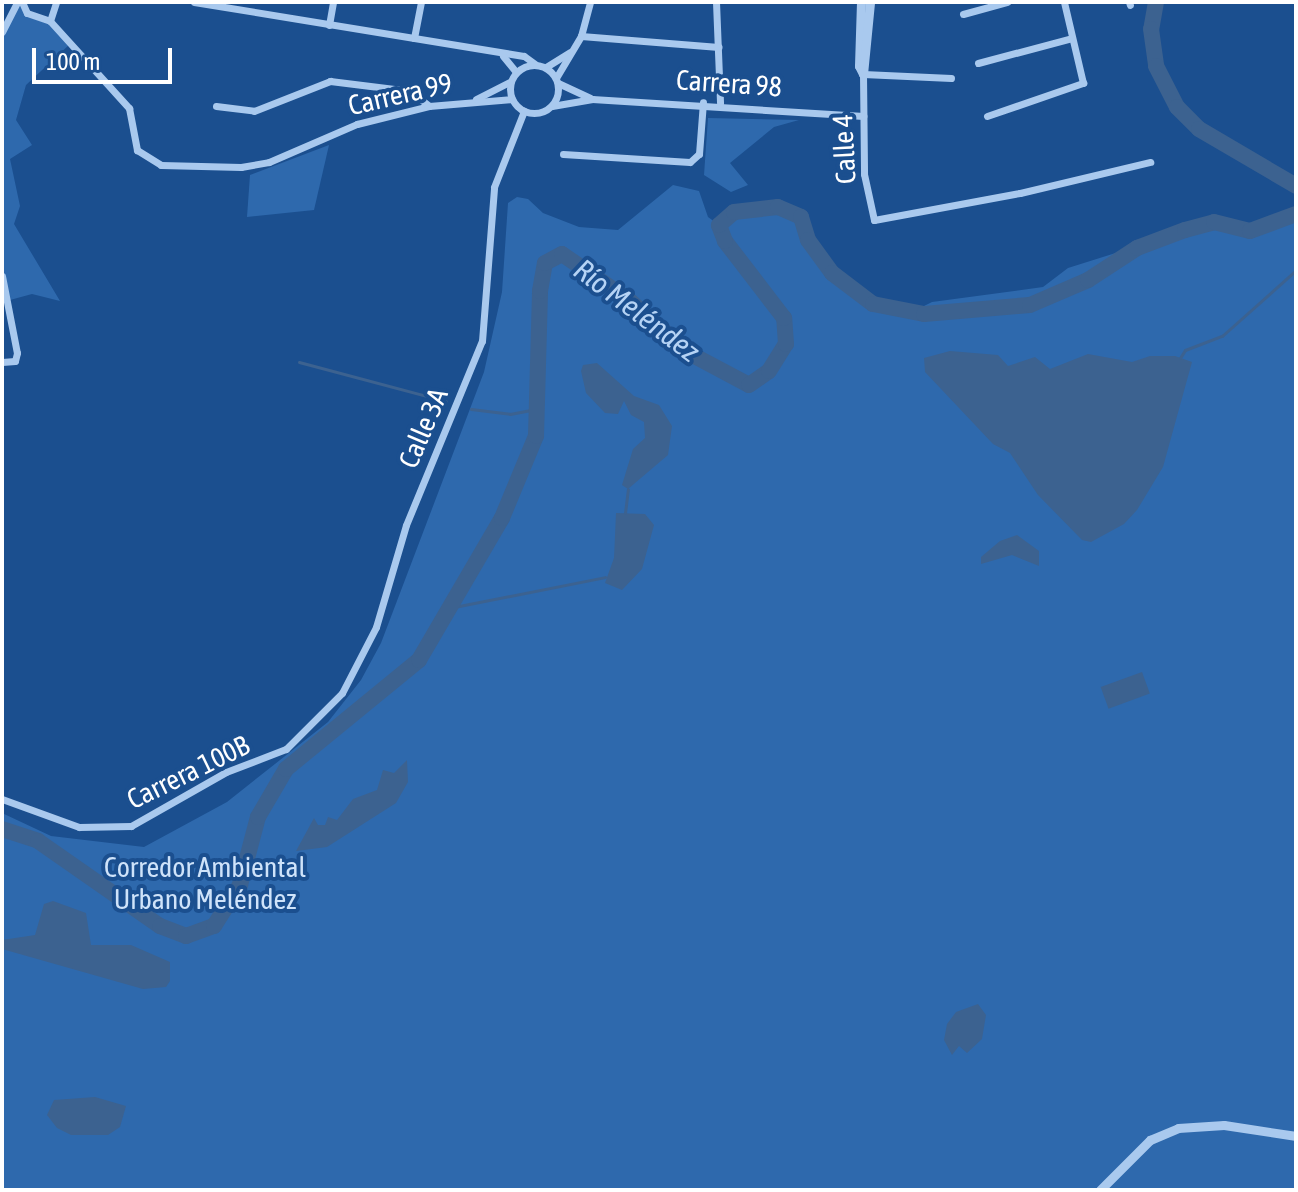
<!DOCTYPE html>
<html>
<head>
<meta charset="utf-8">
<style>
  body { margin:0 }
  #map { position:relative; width:1298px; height:1192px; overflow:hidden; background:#1b4f8f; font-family:"Asap Condensed",sans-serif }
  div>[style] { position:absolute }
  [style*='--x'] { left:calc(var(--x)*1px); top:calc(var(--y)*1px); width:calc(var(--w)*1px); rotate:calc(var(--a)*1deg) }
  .green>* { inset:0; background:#2e69ad }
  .water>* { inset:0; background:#3c6290; transform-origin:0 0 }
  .stream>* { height:3px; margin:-1.5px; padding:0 1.5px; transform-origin:1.5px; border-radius:1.5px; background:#3c6290 }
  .river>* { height:16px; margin:-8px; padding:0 8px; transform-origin:8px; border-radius:8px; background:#3c6290 }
  .minor>* { height:7px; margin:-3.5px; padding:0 3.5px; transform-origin:3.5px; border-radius:3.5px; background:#a9c9ee }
  .minor>.ring { margin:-3.5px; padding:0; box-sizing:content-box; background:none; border:7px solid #a9c9ee; border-radius:50% }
  .tertiary>* { height:9px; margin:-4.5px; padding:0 4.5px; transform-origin:4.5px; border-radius:4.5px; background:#a9c9ee }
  span { translate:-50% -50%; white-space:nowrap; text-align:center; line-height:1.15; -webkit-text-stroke:8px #1b4f8f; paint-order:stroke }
  .street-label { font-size:28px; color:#fff }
  .park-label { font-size:28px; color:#cfe3fa }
  .water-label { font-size:30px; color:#b5d3f5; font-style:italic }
  .frame { position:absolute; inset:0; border:4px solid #fff; pointer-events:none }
  .scale { position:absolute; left:32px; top:48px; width:140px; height:36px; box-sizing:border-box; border:4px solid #fff; border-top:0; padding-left:10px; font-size:24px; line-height:28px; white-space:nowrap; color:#fff; -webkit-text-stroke:6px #1b4f8f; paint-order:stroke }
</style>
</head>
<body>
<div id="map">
  <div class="green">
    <i style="clip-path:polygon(18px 2px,26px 13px,50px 21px,70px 44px,26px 85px,16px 120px,32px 145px,10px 159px,20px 206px,14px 224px,60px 301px,32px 294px,10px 300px,2px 265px,2px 35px)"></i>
    <i style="clip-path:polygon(708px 118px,799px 120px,774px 127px,730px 163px,748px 185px,731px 192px,704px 175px)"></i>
    <i style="clip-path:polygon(329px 145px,314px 210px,247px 217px,250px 175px)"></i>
    <i style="clip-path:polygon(673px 185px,699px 191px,708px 217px,719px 225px,734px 212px,778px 207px,801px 217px,808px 240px,832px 273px,873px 304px,912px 312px,932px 302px,1043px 287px,1068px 268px,1214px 222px,1250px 231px,1296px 214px,1296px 1190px,2px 1190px,2px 813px,51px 836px,144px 847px,227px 802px,328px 722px,361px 680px,381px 643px,484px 372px,502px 292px,508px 203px,517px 197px,528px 199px,543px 213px,579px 227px,618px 230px)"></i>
  </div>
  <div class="water">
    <i style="clip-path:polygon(950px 351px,998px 355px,1008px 366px,1035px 357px,1050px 369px,1088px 354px,1132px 362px,1150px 356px,1175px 356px,1192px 362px,1163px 467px,1137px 510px,1124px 524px,1091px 542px,1082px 540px,1038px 495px,1010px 453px,993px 444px,925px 372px,924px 358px)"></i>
    <i style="clip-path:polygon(597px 363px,634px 396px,659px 405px,672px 426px,668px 455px,628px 489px,622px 485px,633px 449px,645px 438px,644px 422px,631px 415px,624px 401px,618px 414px,605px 413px,586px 393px,581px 371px,583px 365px)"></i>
    <i style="clip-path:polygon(616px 513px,645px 514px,654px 525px,642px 569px,622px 590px,605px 583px,614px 558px)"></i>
    <i style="clip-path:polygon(1017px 535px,1039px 551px,1039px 566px,1012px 555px,981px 564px,981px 557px,1000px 541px)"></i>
    <i style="left:1142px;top:672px;width:23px;height:44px;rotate:70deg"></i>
    <i style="clip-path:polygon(407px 760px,408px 782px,396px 803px,327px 847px,296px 851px,314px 818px,318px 825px,325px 825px,328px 817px,337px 820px,353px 799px,377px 790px,383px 770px,394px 773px)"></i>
    <i style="clip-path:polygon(53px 901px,86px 913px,91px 945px,131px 945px,170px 962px,170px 981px,166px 987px,143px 989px,2px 949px,2px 940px,35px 935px,44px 904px)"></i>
    <i style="clip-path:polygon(978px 1004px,986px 1015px,982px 1039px,967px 1053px,959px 1046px,952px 1055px,944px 1040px,947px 1024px,956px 1012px)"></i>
    <i style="clip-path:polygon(95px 1097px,126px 1106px,120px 1127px,108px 1135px,71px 1135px,57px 1128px,47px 1115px,54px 1100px)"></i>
  </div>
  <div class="stream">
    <i style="--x:1180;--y:358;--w:9;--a:-58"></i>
    <i style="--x:1185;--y:350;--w:40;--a:-21"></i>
    <i style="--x:1222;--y:336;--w:99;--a:-41.7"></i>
    <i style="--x:299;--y:362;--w:152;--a:14.9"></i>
    <i style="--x:471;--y:409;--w:39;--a:7"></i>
    <i style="--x:510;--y:414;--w:25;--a:-11"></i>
    <i style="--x:625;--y:513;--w:24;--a:-83"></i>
    <i style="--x:449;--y:608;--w:159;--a:-11.2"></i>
  </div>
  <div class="river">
    <i style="--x:1156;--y:2;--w:27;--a:100"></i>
    <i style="--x:1151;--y:29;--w:37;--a:82"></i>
    <i style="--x:1156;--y:66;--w:46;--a:62.9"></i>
    <i style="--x:1177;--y:107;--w:31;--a:45"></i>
    <i style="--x:1199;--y:129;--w:113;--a:30.4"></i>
    <i style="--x:2;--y:829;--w:38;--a:18"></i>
    <i style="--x:38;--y:841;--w:149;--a:34.9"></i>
    <i style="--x:160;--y:926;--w:28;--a:21"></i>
    <i style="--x:186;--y:936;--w:30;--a:-20"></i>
    <i style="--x:214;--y:926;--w:49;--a:-57.6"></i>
    <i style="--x:240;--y:885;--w:70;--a:-75.2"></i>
    <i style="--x:258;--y:817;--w:56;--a:-59.7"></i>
    <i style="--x:286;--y:769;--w:172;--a:-39.3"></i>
    <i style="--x:419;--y:660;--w:164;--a:-59.7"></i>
    <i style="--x:502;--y:518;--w:89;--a:-67.5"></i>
    <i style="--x:536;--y:436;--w:145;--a:-88.4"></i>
    <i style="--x:540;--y:291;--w:28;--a:-80"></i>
    <i style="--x:545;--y:263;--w:19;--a:-28"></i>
    <i style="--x:562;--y:254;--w:83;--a:34.7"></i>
    <i style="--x:630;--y:301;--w:76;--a:41.8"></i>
    <i style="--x:687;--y:352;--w:70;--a:28"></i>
    <i style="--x:749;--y:385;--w:24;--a:-35"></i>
    <i style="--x:769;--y:371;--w:32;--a:-58"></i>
    <i style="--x:786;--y:344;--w:26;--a:-94"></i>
    <i style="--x:784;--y:318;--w:97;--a:-127.5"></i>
    <i style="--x:725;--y:241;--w:17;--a:-111"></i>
    <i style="--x:719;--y:225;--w:20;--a:-41"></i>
    <i style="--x:734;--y:212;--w:44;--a:-6.5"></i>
    <i style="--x:778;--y:207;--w:25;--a:23"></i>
    <i style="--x:801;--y:217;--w:24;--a:73"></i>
    <i style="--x:808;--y:240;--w:41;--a:54"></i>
    <i style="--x:832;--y:273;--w:51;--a:37.1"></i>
    <i style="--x:873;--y:304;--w:52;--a:11.1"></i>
    <i style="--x:924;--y:314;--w:106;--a:-4.9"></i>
    <i style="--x:1030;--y:305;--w:63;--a:-23.3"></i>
    <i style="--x:1088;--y:280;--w:59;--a:-33.1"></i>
    <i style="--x:1137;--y:248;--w:51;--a:-20.6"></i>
    <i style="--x:1185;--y:230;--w:30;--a:-15"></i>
    <i style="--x:1214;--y:222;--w:37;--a:14"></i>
    <i style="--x:1250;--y:231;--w:49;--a:-20.3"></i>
  </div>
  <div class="minor">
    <i style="--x:22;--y:2;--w:12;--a:66"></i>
    <i style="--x:27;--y:13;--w:24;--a:19"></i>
    <i style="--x:50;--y:21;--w:118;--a:47.8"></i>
    <i style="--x:129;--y:108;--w:43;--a:79.2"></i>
    <i style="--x:137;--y:150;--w:28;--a:32"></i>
    <i style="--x:161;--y:165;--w:80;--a:1.4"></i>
    <i style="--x:241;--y:167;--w:28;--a:-10"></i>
    <i style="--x:269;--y:162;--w:96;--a:-23.4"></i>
    <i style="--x:357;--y:124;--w:74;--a:-14"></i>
    <i style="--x:429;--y:106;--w:83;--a:-4.8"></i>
    <i style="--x:194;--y:2;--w:334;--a:9.3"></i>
    <i style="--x:524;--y:56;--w:14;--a:36"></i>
    <i style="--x:716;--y:2;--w:101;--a:87.7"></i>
    <i style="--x:1129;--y:2;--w:3;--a:72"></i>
    <i style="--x:963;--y:14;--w:46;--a:-15.3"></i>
    <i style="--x:50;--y:21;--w:20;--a:-72"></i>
    <i style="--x:329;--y:25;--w:23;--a:-80"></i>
    <i style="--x:2;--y:32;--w:34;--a:-63"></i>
    <i style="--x:581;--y:36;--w:138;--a:4.6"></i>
    <i style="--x:414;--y:38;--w:37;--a:-79"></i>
    <i style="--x:503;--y:56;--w:21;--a:51"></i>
    <i style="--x:978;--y:63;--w:97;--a:-14.9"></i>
    <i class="ring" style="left:510px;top:65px;width:41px;height:41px"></i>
    <i style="--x:546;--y:67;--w:28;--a:-32"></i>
    <i style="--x:556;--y:78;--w:49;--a:-59.2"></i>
    <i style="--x:581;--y:36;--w:35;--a:-75"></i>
    <i style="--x:951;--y:78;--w:88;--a:-177.4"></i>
    <i style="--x:863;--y:74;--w:100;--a:89.4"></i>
    <i style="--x:864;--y:174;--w:47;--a:77.7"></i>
    <i style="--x:874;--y:220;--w:148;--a:-10.5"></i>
    <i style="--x:1020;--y:193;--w:134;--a:-13.4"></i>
    <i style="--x:558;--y:83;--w:35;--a:25"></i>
    <i style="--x:476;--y:99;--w:38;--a:-27"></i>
    <i style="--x:216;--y:106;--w:38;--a:7"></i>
    <i style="--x:254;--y:111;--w:82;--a:-21.5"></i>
    <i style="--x:330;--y:81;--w:81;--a:7.1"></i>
    <i style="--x:410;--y:91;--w:24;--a:38"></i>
    <i style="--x:552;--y:106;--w:41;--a:-9.9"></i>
    <i style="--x:592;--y:99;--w:272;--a:3.6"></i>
    <i style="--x:987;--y:116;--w:102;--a:-19"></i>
    <i style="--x:1083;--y:83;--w:83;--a:-103.2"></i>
    <i style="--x:563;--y:154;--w:127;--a:3.6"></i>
    <i style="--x:690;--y:162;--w:12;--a:-42"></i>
    <i style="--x:699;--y:154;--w:52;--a:-85.6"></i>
    <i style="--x:2;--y:276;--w:78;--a:79"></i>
    <i style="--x:17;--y:353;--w:8;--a:104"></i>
    <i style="--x:15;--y:361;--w:13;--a:176"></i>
    <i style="--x:2;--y:799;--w:82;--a:20"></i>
    <i style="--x:79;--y:827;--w:52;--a:-1.1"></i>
    <i style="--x:131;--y:826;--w:109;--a:-29.6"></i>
    <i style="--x:226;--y:772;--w:64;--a:-21"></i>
    <i style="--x:286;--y:749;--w:79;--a:-45"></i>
    <i style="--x:342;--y:693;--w:74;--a:-62.7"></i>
    <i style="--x:376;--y:627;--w:106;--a:-73.6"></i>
    <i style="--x:406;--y:525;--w:199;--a:-67.6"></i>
    <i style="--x:482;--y:341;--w:154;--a:-85.5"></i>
    <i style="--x:494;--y:187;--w:82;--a:-68.5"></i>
  </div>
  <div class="tertiary">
    <i style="--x:861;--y:2;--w:64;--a:91.8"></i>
    <i style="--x:859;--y:66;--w:9;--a:63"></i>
    <i style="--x:863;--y:74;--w:72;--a:-84.4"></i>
    <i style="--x:1100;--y:1190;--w:71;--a:-45"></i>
    <i style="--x:1150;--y:1140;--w:30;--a:-23"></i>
    <i style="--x:1178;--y:1128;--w:46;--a:-3.7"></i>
    <i style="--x:1224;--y:1125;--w:73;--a:8.7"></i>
  </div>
  <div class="street-label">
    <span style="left:729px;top:83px;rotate:4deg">Carrera 98</span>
    <span style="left:400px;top:94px;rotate:-13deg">Carrera 99</span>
    <span style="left:844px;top:149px;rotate:-93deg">Calle 4</span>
    <span style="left:423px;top:428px;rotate:-67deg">Calle 3A</span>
    <span style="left:188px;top:772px;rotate:-26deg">Carrera 100B</span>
  </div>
  <div class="park-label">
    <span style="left:205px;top:883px">Corredor Ambiental<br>Urbano Meléndez</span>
  </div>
  <div class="water-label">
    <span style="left:637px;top:310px;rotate:37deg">Río Meléndez</span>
  </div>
  <div class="frame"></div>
  <div class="scale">100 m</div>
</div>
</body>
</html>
